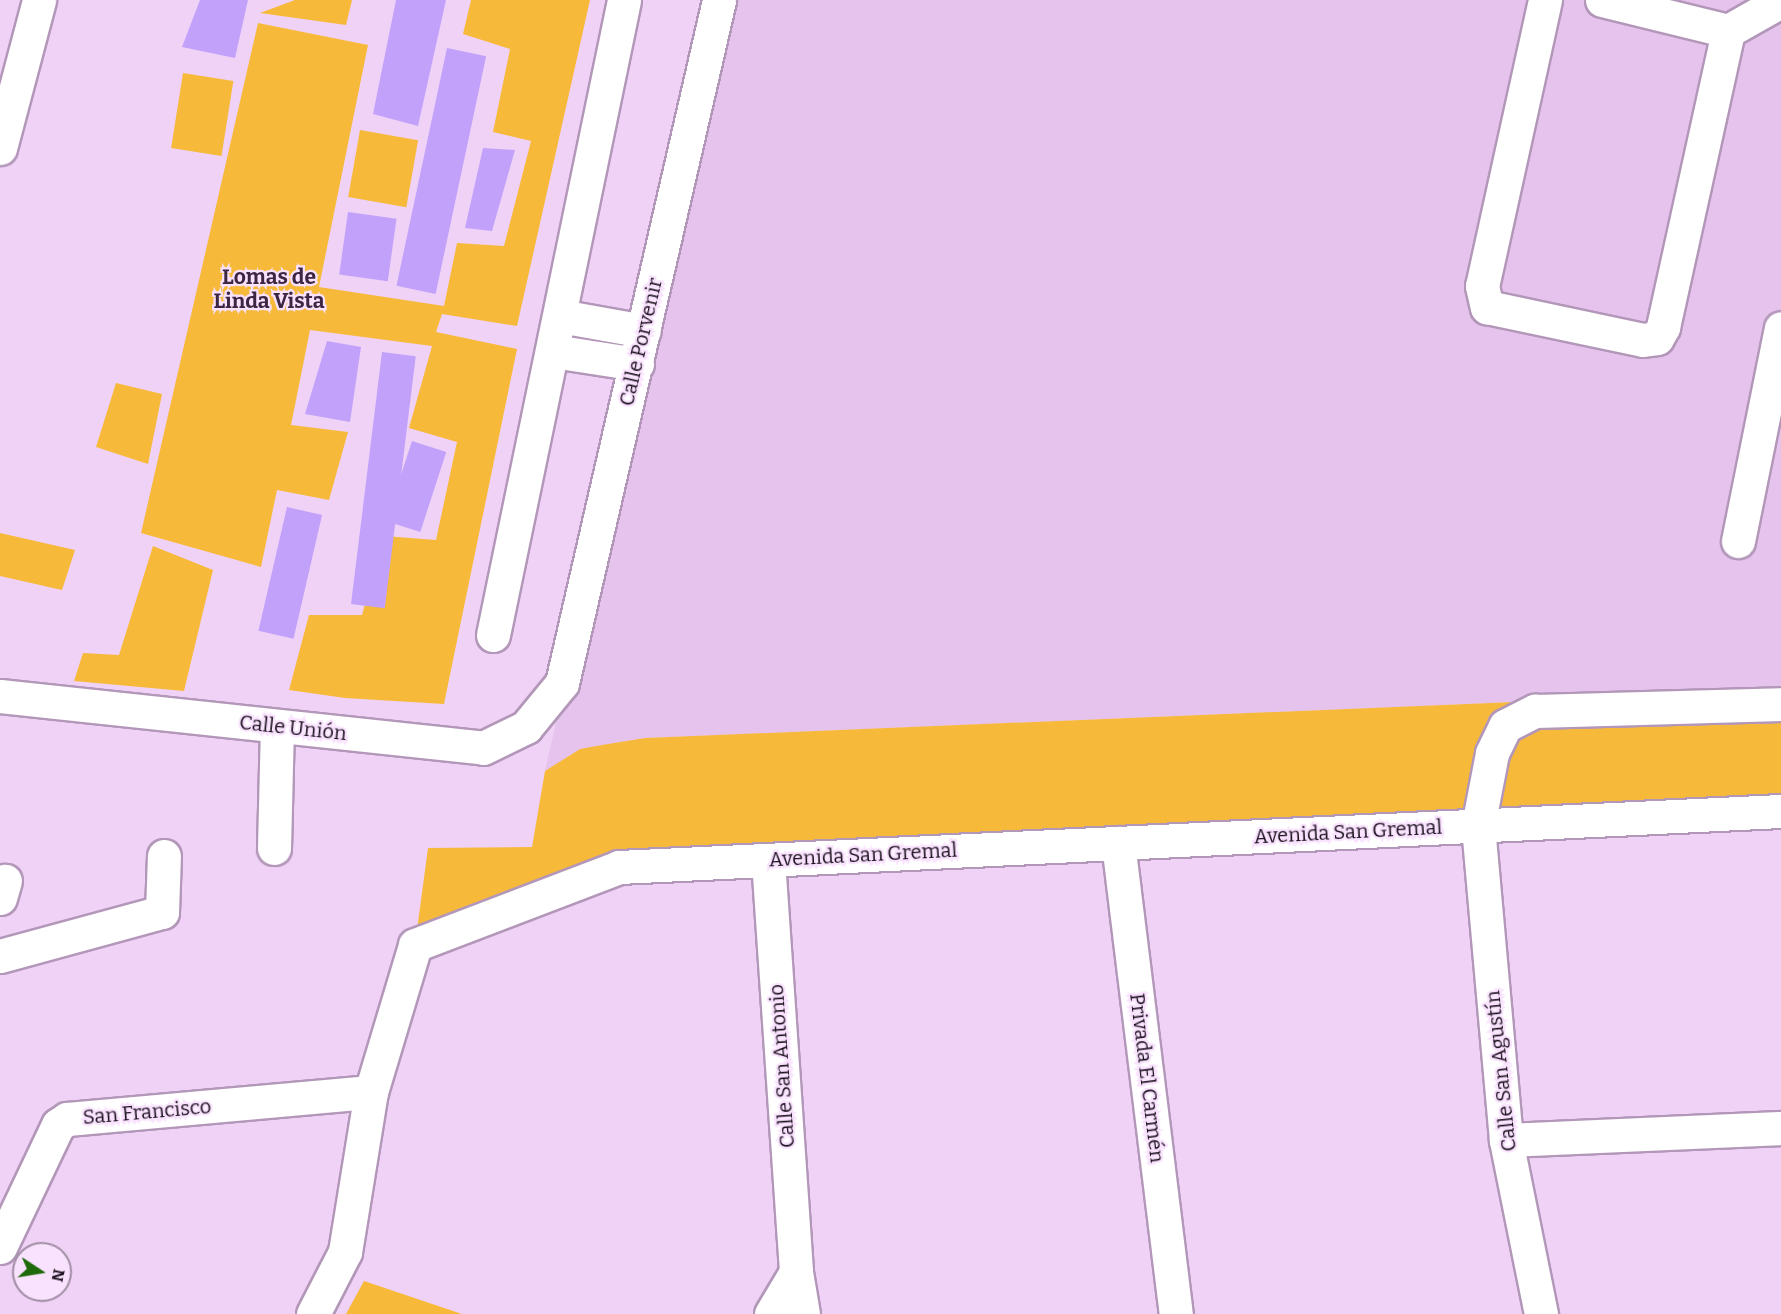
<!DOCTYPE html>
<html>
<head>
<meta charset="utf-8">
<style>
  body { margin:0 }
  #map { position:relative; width:1781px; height:1314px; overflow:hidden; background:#efd2f5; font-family:Bitter,serif }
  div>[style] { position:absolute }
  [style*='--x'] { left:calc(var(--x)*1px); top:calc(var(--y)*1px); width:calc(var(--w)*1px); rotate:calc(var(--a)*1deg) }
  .built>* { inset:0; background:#e5c3ec }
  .green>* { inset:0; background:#f7b93a; transform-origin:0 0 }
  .building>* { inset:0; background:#c2a1fb; transform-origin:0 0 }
  .roads { filter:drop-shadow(2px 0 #b397b9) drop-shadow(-2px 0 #b397b9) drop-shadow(0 2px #b397b9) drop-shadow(0 -2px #b397b9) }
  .minor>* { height:33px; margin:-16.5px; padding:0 16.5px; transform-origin:16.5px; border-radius:16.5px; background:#fff }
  span { translate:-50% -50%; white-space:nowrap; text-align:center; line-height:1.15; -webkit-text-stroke:4.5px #f9e2fe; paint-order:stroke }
  .street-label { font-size:20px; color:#1a101c }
  .neighbourhood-label { font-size:21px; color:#3c2641; font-weight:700 }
  .north { position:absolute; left:12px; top:1242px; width:60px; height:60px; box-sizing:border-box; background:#f9e2fe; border:2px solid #a08ea4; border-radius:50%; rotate:102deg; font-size:16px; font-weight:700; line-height:24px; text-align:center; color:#1a101c }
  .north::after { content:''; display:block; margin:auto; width:21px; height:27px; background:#1e6a0a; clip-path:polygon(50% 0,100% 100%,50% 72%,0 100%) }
</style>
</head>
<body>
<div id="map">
  <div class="built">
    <i style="clip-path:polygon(719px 0,1781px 0,1781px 691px,645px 738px,580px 749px,545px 771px)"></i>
  </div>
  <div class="green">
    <i style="clip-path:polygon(295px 0,352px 0,346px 25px,260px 13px)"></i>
    <i style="clip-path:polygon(471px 0,590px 0,517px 326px,442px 314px,436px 332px,517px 349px,444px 704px,345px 698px,289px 690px,309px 615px,362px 615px,384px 536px,436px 540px,457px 442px,409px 428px,432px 346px,310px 330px,291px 425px,348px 432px,329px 500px,277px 490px,261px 567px,141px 533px,258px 23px,368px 45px,319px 287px,444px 306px,457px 243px,504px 246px,531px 141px,493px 132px,510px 49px,463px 34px)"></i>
    <i style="left:183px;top:73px;width:51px;height:76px;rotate:9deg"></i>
    <i style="left:360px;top:130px;width:59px;height:68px;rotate:10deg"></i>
    <i style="clip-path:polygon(116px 383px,162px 394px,148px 464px,96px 447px)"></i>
    <i style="clip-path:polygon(0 533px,75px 550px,62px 590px,0 576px)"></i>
    <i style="clip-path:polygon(153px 546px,213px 570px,184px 691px,74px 681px,83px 653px,119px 655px)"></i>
    <i style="clip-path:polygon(1781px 691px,1781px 811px,619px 867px,415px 945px,428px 848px,532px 847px,545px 771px,580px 749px,602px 745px,645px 738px)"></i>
    <i style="clip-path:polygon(364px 1281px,462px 1314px,346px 1314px)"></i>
  </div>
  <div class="building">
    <i style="clip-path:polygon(200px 0,248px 0,235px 58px,182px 47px)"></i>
    <i style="clip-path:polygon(396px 0,446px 0,418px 126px,373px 114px)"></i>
    <i style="left:447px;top:48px;width:40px;height:243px;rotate:12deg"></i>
    <i style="clip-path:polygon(483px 148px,515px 150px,492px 231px,465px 228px)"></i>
    <i style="left:348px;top:212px;width:49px;height:63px;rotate:8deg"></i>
    <i style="clip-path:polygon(327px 341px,361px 347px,350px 422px,305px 414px)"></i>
    <i style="left:382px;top:352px;width:34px;height:254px;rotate:7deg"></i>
    <i style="left:412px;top:441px;width:36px;height:84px;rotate:18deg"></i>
    <i style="left:287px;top:507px;width:36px;height:127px;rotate:13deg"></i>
  </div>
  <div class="roads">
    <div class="minor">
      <i style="--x:1545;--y:0;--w:293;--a:102.4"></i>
      <i style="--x:1482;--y:286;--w:22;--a:77"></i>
      <i style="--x:1487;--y:307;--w:159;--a:11.9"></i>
      <i style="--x:1643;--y:340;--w:14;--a:-8"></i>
      <i style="--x:1657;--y:338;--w:13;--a:-61"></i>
      <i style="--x:1663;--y:327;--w:303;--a:-77.6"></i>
      <i style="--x:1602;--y:0;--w:130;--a:13.8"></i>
      <i style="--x:1728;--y:31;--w:61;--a:-29.5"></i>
      <i style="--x:0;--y:148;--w:153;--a:-75.2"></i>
      <i style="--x:560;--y:316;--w:85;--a:10.1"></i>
      <i style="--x:553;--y:351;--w:85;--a:8.8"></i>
      <i style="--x:1738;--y:541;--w:217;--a:-78.6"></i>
      <i style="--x:493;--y:635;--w:648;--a:-78.34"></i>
      <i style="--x:0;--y:696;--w:486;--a:6.1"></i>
      <i style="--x:483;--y:748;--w:48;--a:-26"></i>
      <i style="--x:526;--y:727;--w:57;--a:-50.7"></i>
      <i style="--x:562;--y:683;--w:701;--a:-77.05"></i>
      <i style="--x:1118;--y:843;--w:475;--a:83"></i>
      <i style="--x:274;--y:848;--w:122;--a:-88.6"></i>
      <i style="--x:768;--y:860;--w:413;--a:86.1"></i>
      <i style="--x:796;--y:1272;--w:43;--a:80.5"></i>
      <i style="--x:0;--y:898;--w:18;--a:-74"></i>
      <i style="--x:0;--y:956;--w:168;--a:-15.2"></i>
      <i style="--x:162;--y:912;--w:56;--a:-88"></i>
      <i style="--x:1506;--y:1140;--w:275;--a:-2.5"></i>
      <i style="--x:0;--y:1247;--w:135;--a:-64.6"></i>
      <i style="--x:58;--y:1125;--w:11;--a:-34"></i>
      <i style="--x:67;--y:1119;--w:305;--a:-5.1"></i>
      <i style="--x:313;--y:1314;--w:70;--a:-62.7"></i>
      <i style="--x:345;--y:1252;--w:162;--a:-80.8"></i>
      <i style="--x:371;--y:1092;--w:153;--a:-73.3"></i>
      <i style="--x:415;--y:945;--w:218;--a:-20.9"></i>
      <i style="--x:619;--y:867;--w:1163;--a:-2.76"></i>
      <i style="--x:771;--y:1314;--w:49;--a:-59.2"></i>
      <i style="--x:1541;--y:1314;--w:177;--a:-101.4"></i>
      <i style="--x:1506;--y:1140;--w:315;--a:-95.1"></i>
      <i style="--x:1478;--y:826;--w:74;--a:-79.1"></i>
      <i style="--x:1492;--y:753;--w:30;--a:-64"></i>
      <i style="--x:1505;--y:726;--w:34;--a:-27"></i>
      <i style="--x:1535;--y:711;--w:246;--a:-1.6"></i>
    </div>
  </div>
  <div class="street-label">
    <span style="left:641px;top:342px;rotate:-77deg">Calle Porvenir</span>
    <span style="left:293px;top:728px;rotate:6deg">Calle Unión</span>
    <span style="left:1348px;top:832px;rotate:-3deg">Avenida San Gremal</span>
    <span style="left:863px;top:855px;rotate:-3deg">Avenida San Gremal</span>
    <span style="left:782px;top:1066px;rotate:-94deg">Calle San Antonio</span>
    <span style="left:1501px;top:1071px;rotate:-96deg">Calle San Agustín</span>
    <span style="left:1147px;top:1078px;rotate:83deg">Privada El Carmén</span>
    <span style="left:147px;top:1112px;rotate:-5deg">San Francisco</span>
  </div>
  <div class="neighbourhood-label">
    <span style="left:269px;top:289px">Lomas de<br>Linda Vista</span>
  </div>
  <div class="north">N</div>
</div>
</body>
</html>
